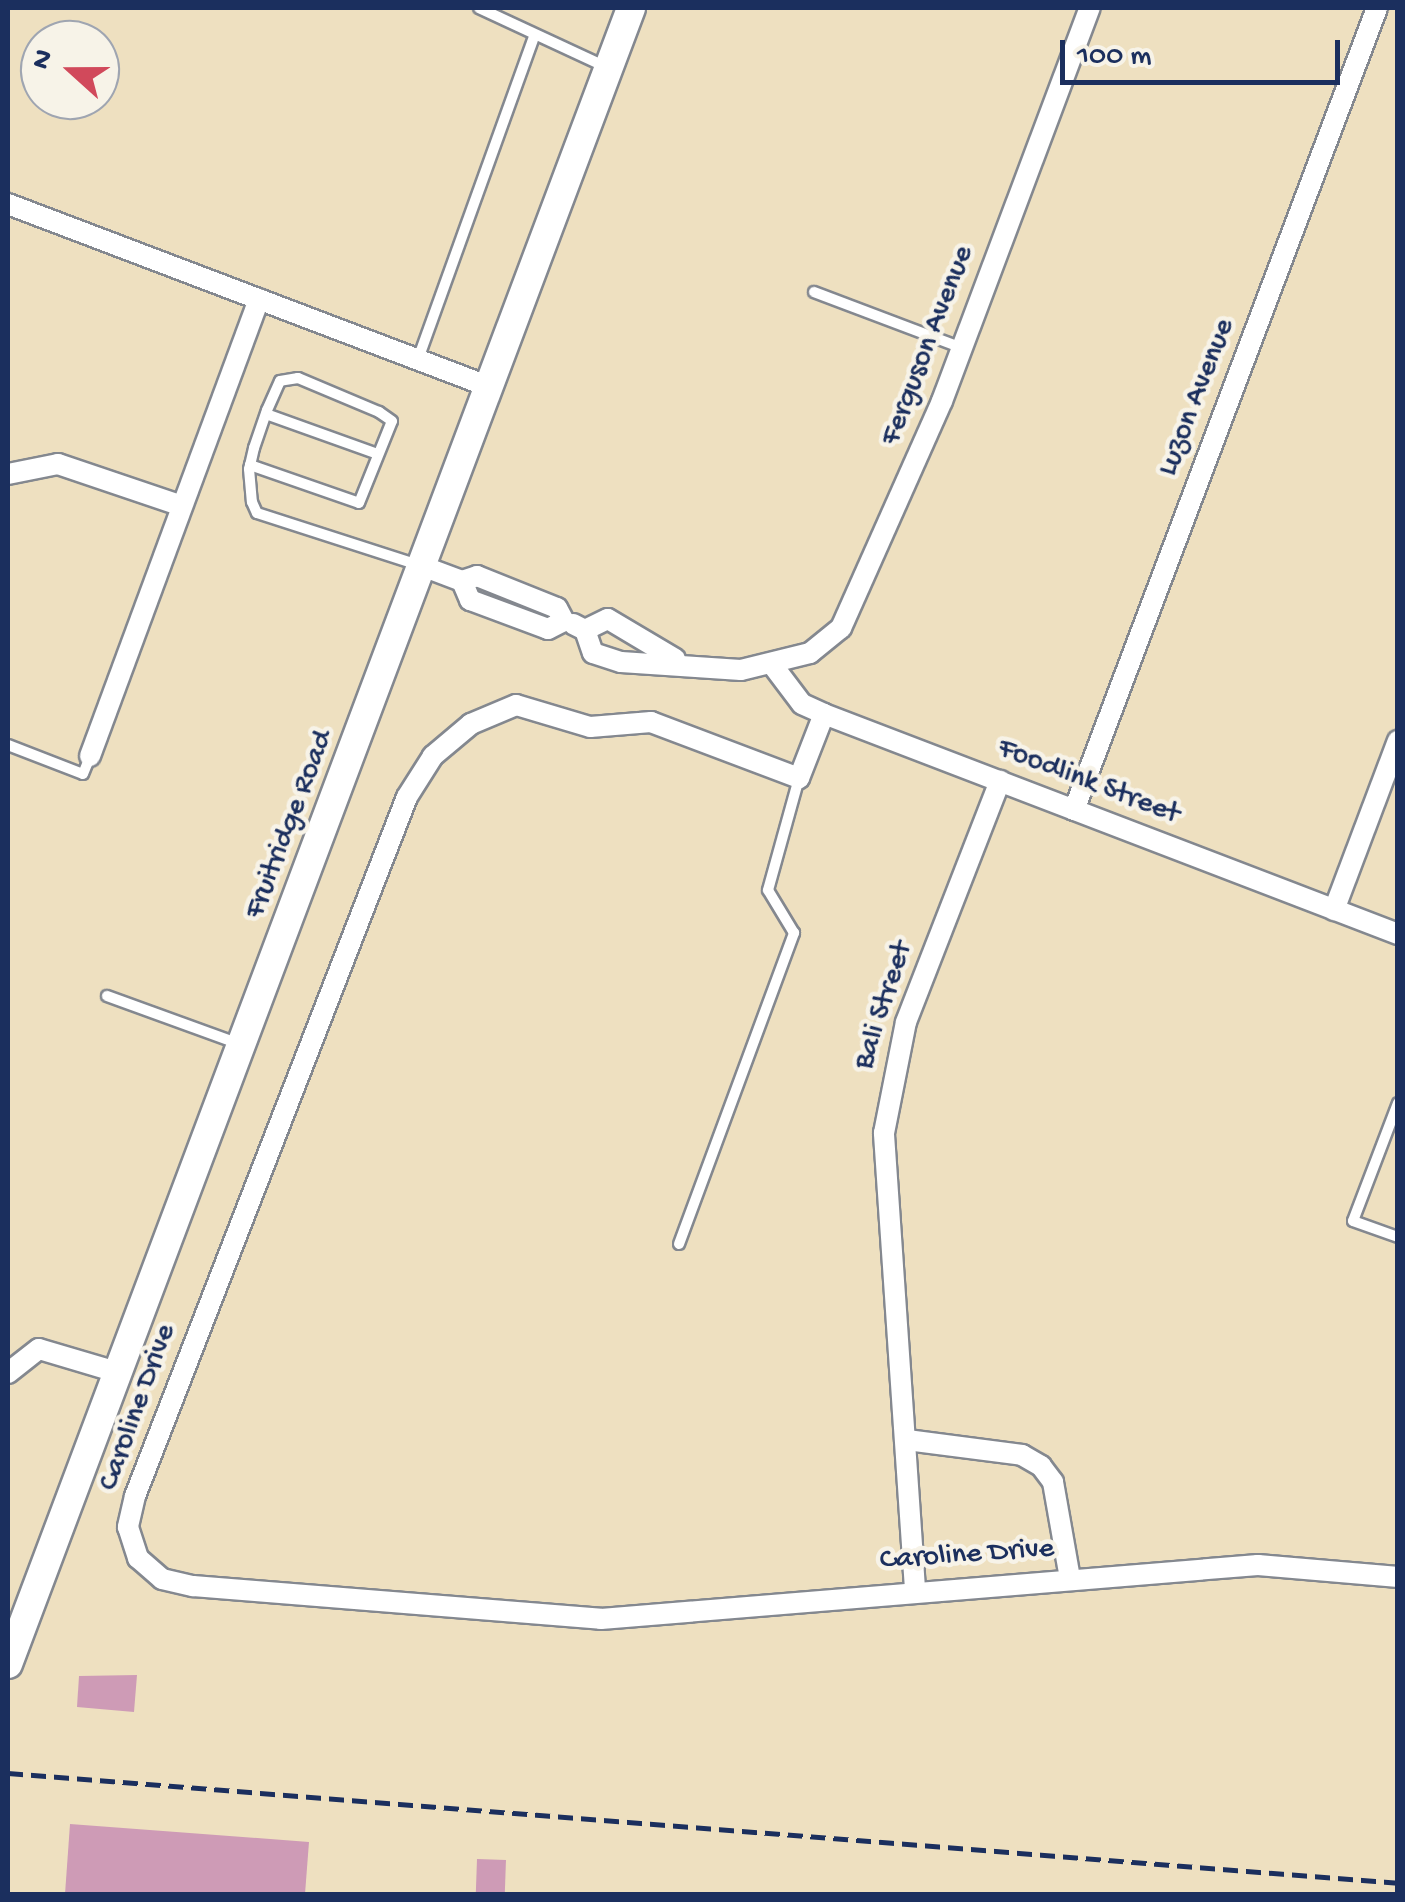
<!DOCTYPE html>
<html>
<head>
<meta charset="utf-8">
<style>
  body { margin:0 }
  #map { position:relative; width:1405px; height:1902px; overflow:hidden; background:#eee0c0; font-family:"Gochi Hand",sans-serif }
  div>[style] { position:absolute }
  [style*='--x'] { left:calc(var(--x)*1px); top:calc(var(--y)*1px); width:calc(var(--w)*1px); rotate:calc(var(--a)*1deg) }
  .building>* { inset:0; background:#ce9bb6; transform-origin:0 0 }
  .roads { filter:drop-shadow(2px 0 #84888f) drop-shadow(-2px 0 #84888f) drop-shadow(0 2px #84888f) drop-shadow(0 -2px #84888f) }
  .lane>* { height:10px; margin:-5px; padding:0 5px; transform-origin:5px; border-radius:5px; background:#fff }
  .street>* { height:20px; margin:-10px; padding:0 10px; transform-origin:10px; border-radius:10px; background:#fff }
  .secondary>* { height:28px; margin:-14px; padding:0 14px; transform-origin:14px; border-radius:14px; background:#fff }
  .rail>* { height:5px; margin-top:-2.5px; transform-origin:0; background:repeating-linear-gradient(90deg,#1b2f5e 0 15px,transparent 0 23px) }
  span { translate:-50% -50%; white-space:nowrap; text-align:center; line-height:1.15; -webkit-text-stroke:9px #f7f3e8; paint-order:stroke }
  .street-label { font-size:30px; color:#1b2f5e }
  .frame { position:absolute; inset:0; border:10px solid #1b2f5e; pointer-events:none }
  .north { position:absolute; left:20px; top:20px; width:100px; height:100px; box-sizing:border-box; background:#f7f3e8; border:2px solid #9fa5b1; border-radius:50%; rotate:291deg; font-size:28px; font-weight:700; line-height:40px; text-align:center; color:#1b2f5e }
  .north::after { content:''; display:block; margin:auto; width:35px; height:45px; background:#d1495b; clip-path:polygon(50% 0,100% 100%,50% 72%,0 100%) }
  .scale { position:absolute; left:1060px; top:40px; width:280px; height:45px; box-sizing:border-box; border:5px solid #1b2f5e; border-top:0; padding-left:12px; font-size:30px; line-height:35px; white-space:nowrap; color:#1b2f5e; -webkit-text-stroke:8px #f7f3e8; paint-order:stroke }
</style>
</head>
<body>
<div id="map">
  <div class="building">
    <i style="clip-path:polygon(137px 1675px,134px 1712px,77px 1707px,79px 1676px)"></i>
    <i style="clip-path:polygon(70px 1824px,309px 1842px,305px 1894px,65px 1894px)"></i>
    <i style="left:477px;top:1859px;width:29px;height:35px;rotate:2deg"></i>
  </div>
  <div class="roads">
    <div class="lane">
      <i style="--x:479;--y:8;--w:142;--a:24.9"></i>
      <i style="--x:814;--y:292;--w:158;--a:20.7"></i>
      <i style="--x:418;--y:359;--w:342;--a:-70.2"></i>
      <i style="--x:266;--y:414;--w:119;--a:19.7"></i>
      <i style="--x:250;--y:465;--w:115;--a:19.2"></i>
      <i style="--x:359;--y:503;--w:88;--a:-68.1"></i>
      <i style="--x:392;--y:421;--w:16;--a:-145"></i>
      <i style="--x:379;--y:412;--w:88;--a:-157.2"></i>
      <i style="--x:298;--y:378;--w:18;--a:171"></i>
      <i style="--x:280;--y:381;--w:32;--a:114"></i>
      <i style="--x:267;--y:410;--w:40;--a:108.9"></i>
      <i style="--x:254;--y:448;--w:17;--a:103"></i>
      <i style="--x:250;--y:465;--w:4;--a:104"></i>
      <i style="--x:249;--y:469;--w:33;--a:85"></i>
      <i style="--x:252;--y:502;--w:12;--a:66"></i>
      <i style="--x:257;--y:513;--w:172;--a:17.9"></i>
      <i style="--x:8;--y:745;--w:80;--a:21.1"></i>
      <i style="--x:83;--y:774;--w:18;--a:-68"></i>
      <i style="--x:107;--y:996;--w:138;--a:19.9"></i>
      <i style="--x:1398;--y:1103;--w:126;--a:110.9"></i>
      <i style="--x:1353;--y:1221;--w:48;--a:19.6"></i>
      <i style="--x:679;--y:1244;--w:332;--a:-69.7"></i>
      <i style="--x:794;--y:933;--w:50;--a:-121.2"></i>
      <i style="--x:768;--y:890;--w:116;--a:-74.5"></i>
    </div>
    <div class="street">
      <i style="--x:8;--y:204;--w:516;--a:20.79"></i>
      <i style="--x:8;--y:474;--w:51;--a:-11.3"></i>
      <i style="--x:58;--y:464;--w:128;--a:18.7"></i>
      <i style="--x:422;--y:566;--w:43;--a:20.6"></i>
      <i style="--x:462;--y:581;--w:21;--a:67"></i>
      <i style="--x:470;--y:600;--w:83;--a:20.4"></i>
      <i style="--x:548;--y:629;--w:18;--a:-27"></i>
      <i style="--x:462;--y:581;--w:16;--a:-18"></i>
      <i style="--x:477;--y:576;--w:86;--a:21.8"></i>
      <i style="--x:557;--y:608;--w:15;--a:62"></i>
      <i style="--x:573;--y:624;--w:13;--a:27"></i>
      <i style="--x:585;--y:630;--w:25;--a:-26"></i>
      <i style="--x:608;--y:619;--w:78;--a:30.8"></i>
      <i style="--x:585;--y:630;--w:24;--a:71"></i>
      <i style="--x:593;--y:653;--w:29;--a:18"></i>
      <i style="--x:621;--y:662;--w:120;--a:3.8"></i>
      <i style="--x:741;--y:670;--w:71;--a:-13.8"></i>
      <i style="--x:810;--y:653;--w:40;--a:-39"></i>
      <i style="--x:841;--y:628;--w:248;--a:-66"></i>
      <i style="--x:942;--y:401;--w:420;--a:-69.4"></i>
      <i style="--x:774;--y:667;--w:46;--a:52.9"></i>
      <i style="--x:802;--y:704;--w:24;--a:24"></i>
      <i style="--x:824;--y:714;--w:615;--a:20.97"></i>
      <i style="--x:824;--y:714;--w:69;--a:111.3"></i>
      <i style="--x:799;--y:778;--w:158;--a:-159.3"></i>
      <i style="--x:651;--y:722;--w:61;--a:175.3"></i>
      <i style="--x:590;--y:727;--w:77;--a:-163.4"></i>
      <i style="--x:516;--y:705;--w:49;--a:157.1"></i>
      <i style="--x:471;--y:724;--w:50;--a:139.9"></i>
      <i style="--x:433;--y:756;--w:49;--a:122.4"></i>
      <i style="--x:407;--y:797;--w:750;--a:111.26"></i>
      <i style="--x:135;--y:1496;--w:32;--a:103"></i>
      <i style="--x:128;--y:1527;--w:33;--a:72"></i>
      <i style="--x:138;--y:1558;--w:32;--a:41"></i>
      <i style="--x:162;--y:1579;--w:32;--a:13"></i>
      <i style="--x:193;--y:1586;--w:409;--a:4.6"></i>
      <i style="--x:601;--y:1619;--w:659;--a:-4.7"></i>
      <i style="--x:1258;--y:1565;--w:141;--a:4.9"></i>
      <i style="--x:90;--y:756;--w:487;--a:-69.7"></i>
      <i style="--x:1074;--y:810;--w:857;--a:-69.3"></i>
      <i style="--x:1334;--y:910;--w:181;--a:-69.3"></i>
      <i style="--x:8;--y:1373;--w:39;--a:-38"></i>
      <i style="--x:39;--y:1349;--w:84;--a:16.5"></i>
      <i style="--x:907;--y:1440;--w:116;--a:7.4"></i>
      <i style="--x:1022;--y:1455;--w:22;--a:30"></i>
      <i style="--x:1041;--y:1466;--w:20;--a:53"></i>
      <i style="--x:1053;--y:1482;--w:97;--a:80"></i>
      <i style="--x:915;--y:1589;--w:457;--a:-93.9"></i>
      <i style="--x:884;--y:1133;--w:113;--a:-78.8"></i>
      <i style="--x:906;--y:1022;--w:259;--a:-68.7"></i>
    </div>
    <div class="secondary">
      <i style="--x:8;--y:1664;--w:1769;--a:-69.38"></i>
    </div>
  </div>
  <div class="rail">
    <i style="--x:8;--y:1773;--w:1394;--a:4.52"></i>
  </div>
  <div class="street-label">
    <span style="left:929px;top:346px;rotate:-69deg">Ferguson Avenue</span>
    <span style="left:1198px;top:398px;rotate:-69deg">Luzon Avenue</span>
    <span style="left:1088px;top:783px;rotate:21deg">Foodlink Street</span>
    <span style="left:291px;top:825px;rotate:-69deg">Fruitridge Road</span>
    <span style="left:885px;top:1006px;rotate:-72deg">Bali Street</span>
    <span style="left:139px;top:1408px;rotate:-70deg">Caroline Drive</span>
    <span style="left:967px;top:1556px;rotate:-4deg">Caroline Drive</span>
  </div>
  <div class="frame"></div>
  <div class="north">N</div>
  <div class="scale">100 m</div>
</div>
</body>
</html>
